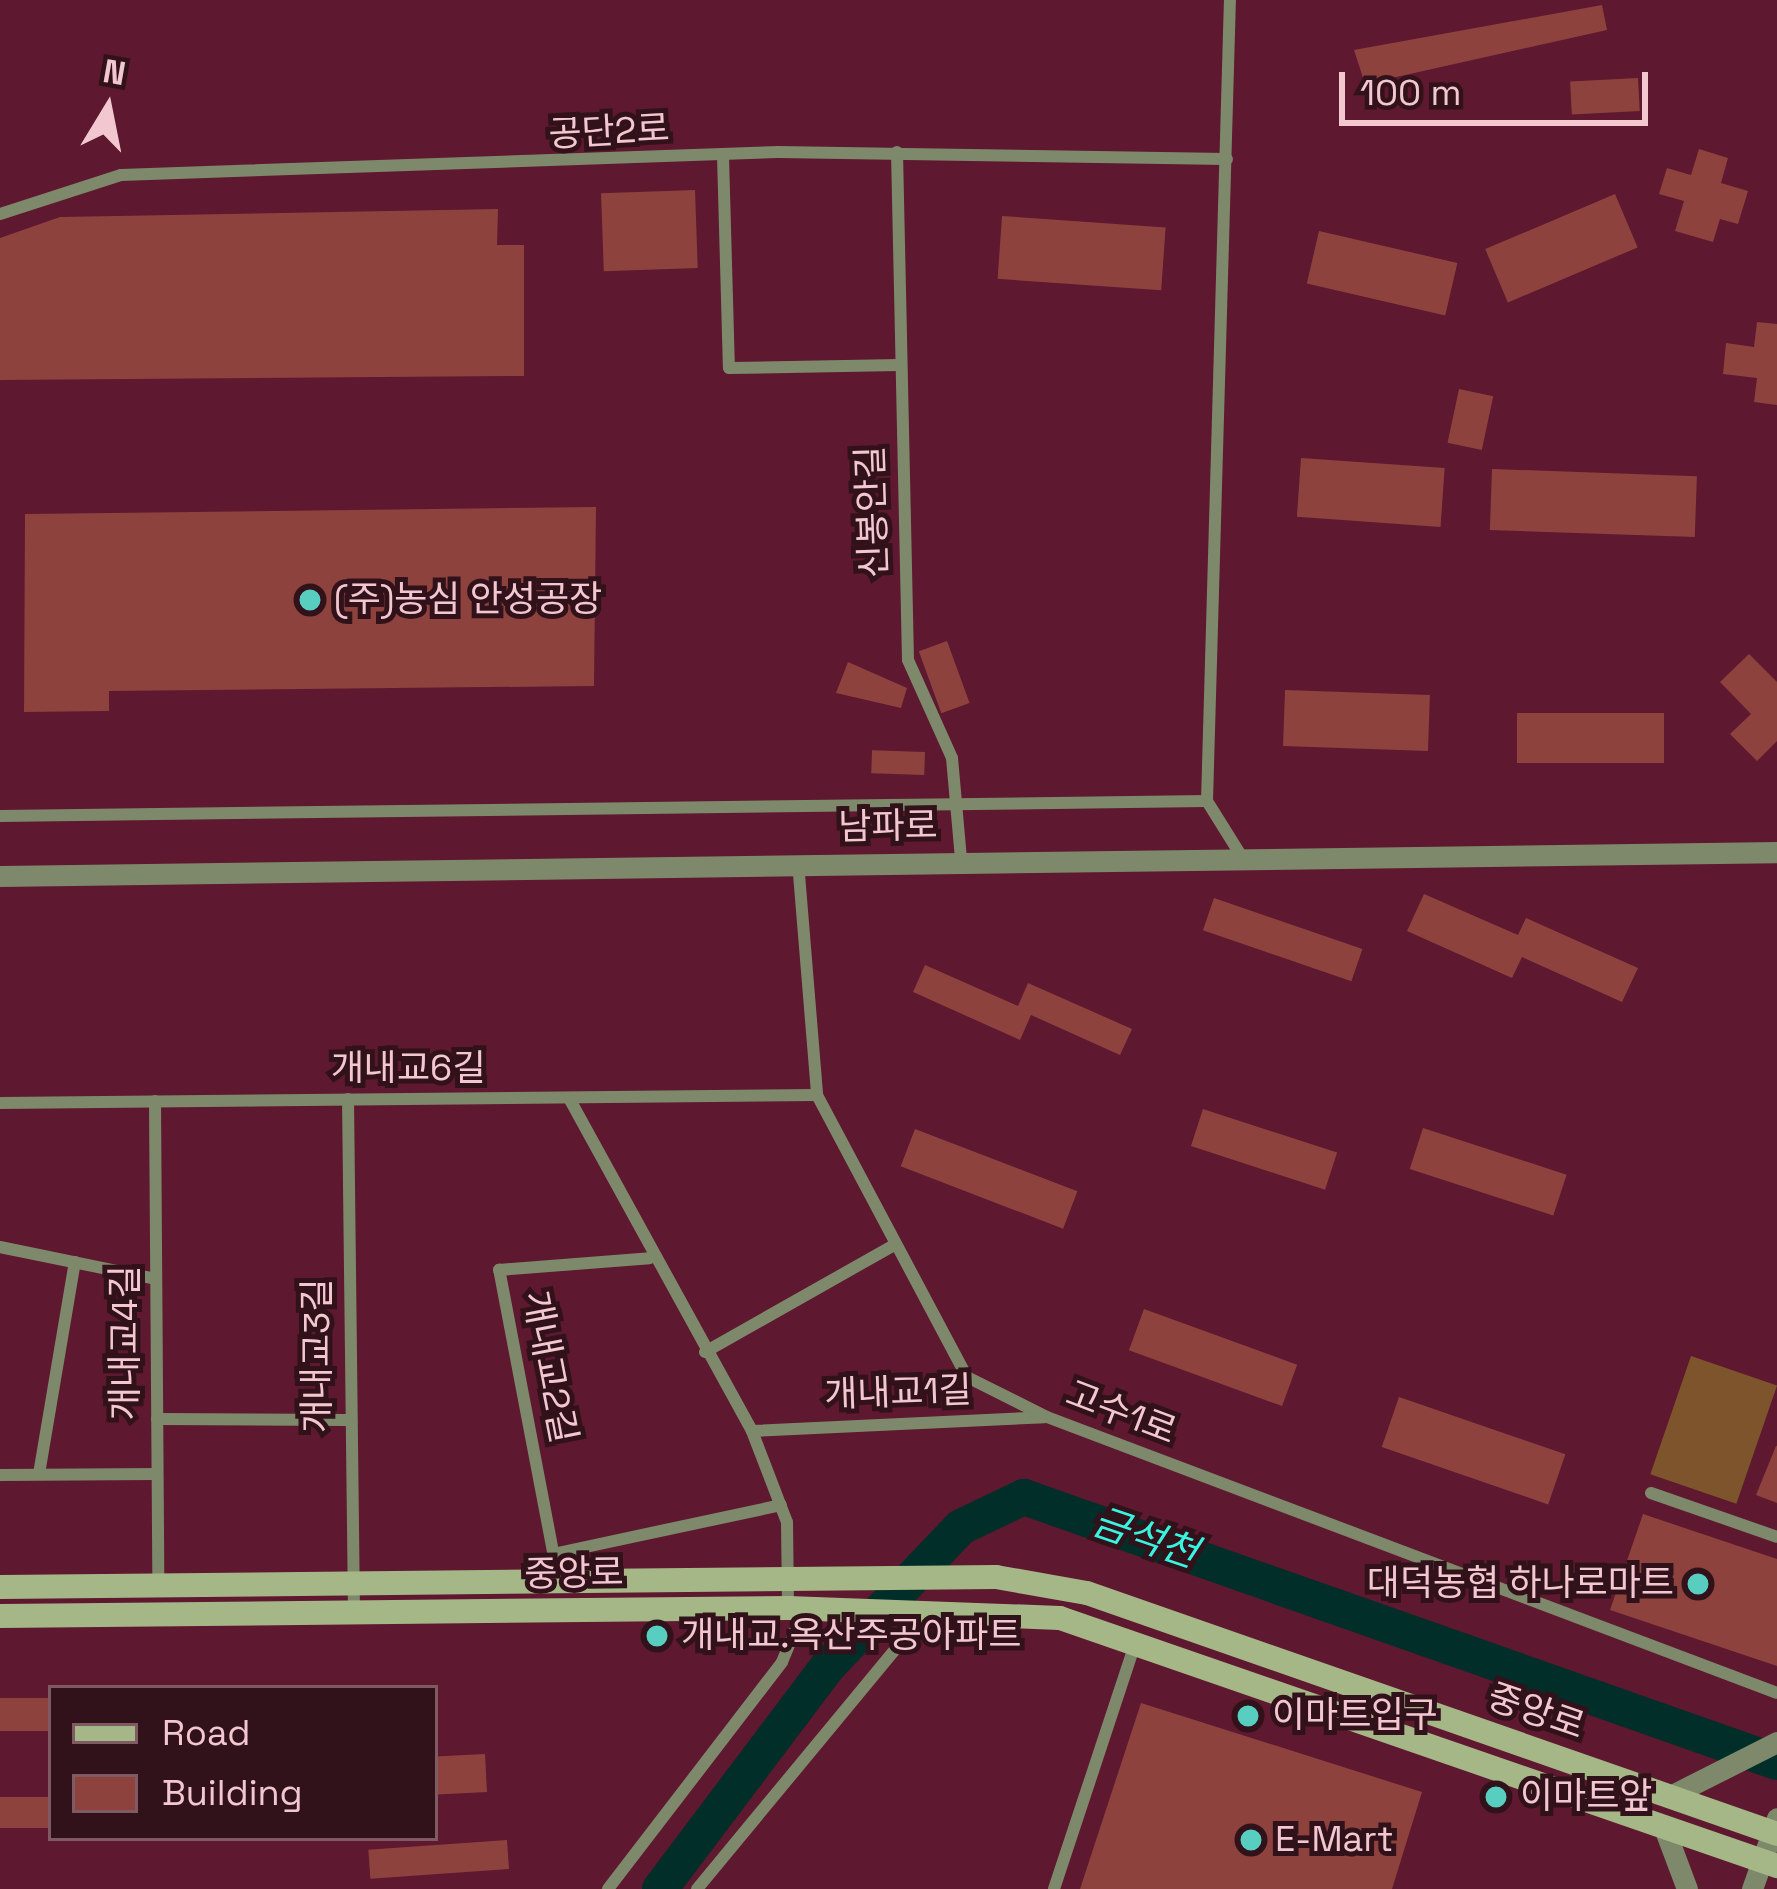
<!DOCTYPE html>
<html>
<head>
<meta charset="utf-8">
<style>
  body { margin:0 }
  #map { position:relative; width:1777px; height:1889px; overflow:hidden; background:#5e182f; font-family:"Space Grotesk","Noto Sans KR",sans-serif }
  div>[style] { position:absolute }
  [style*='--x'] { left:calc(var(--x)*1px); top:calc(var(--y)*1px); width:calc(var(--w)*1px); rotate:calc(var(--a)*1deg) }
  .green>* { inset:0; background:#7d542b; transform-origin:0 0 }
  .river>* { height:36px; margin:-18px; padding:0 18px; transform-origin:18px; border-radius:18px; background:#022e29 }
  .building>* { inset:0; background:#8e423e; transform-origin:0 0 }
  .minor>* { height:12px; margin:-6px; padding:0 6px; transform-origin:6px; border-radius:6px; background:#7d896a }
  .tertiary>* { height:21px; margin:-10.5px; padding:0 10.5px; transform-origin:10.5px; border-radius:10.5px; background:#7d896a }
  .secondary>* { height:24px; margin:-12px; padding:0 12px; transform-origin:12px; border-radius:12px; background:#a5b786 }
  .dots>* { width:33px; height:33px; translate:-50% -50%; box-sizing:border-box; border:6px solid #31121a; border-radius:50% }
  span { translate:-50% -50%; white-space:nowrap; text-align:center; line-height:1.15; -webkit-text-stroke:10px #31121a; paint-order:stroke }
  .street-label { font-size:36px; color:#f3c7d0 }
  .poi-label { font-size:36px; color:#f3c7d0 }
  .left { translate:0 -50%; text-align:left }
  .right { translate:-100% -50%; text-align:right }
  .water-label { font-size:39px; color:#37f5e1; font-style:italic }
  .legend { position:absolute; left:48px; top:1685px; width:390px; height:156px; box-sizing:border-box; background:#31121a; border:3px solid #7f5a63; margin:0; padding:15px 21px; list-style:none; font-size:36px; color:#f3c7d0 }
  .legend li { display:flex; align-items:center; gap:24px; height:60px }
  .legend b { width:60px; border:3px solid #7f5a63 }
  .north { position:absolute; left:48px; top:48px; width:120px; height:120px; -webkit-text-stroke:9px #31121a; paint-order:stroke; rotate:10deg; font-size:33px; font-weight:700; line-height:48px; text-align:center; color:#f3c7d0 }
  .north::after { content:''; display:block; margin:auto; width:42px; height:54px; background:#f3c7d0; clip-path:polygon(50% 0,100% 100%,50% 72%,0 100%) }
  .scale { position:absolute; left:1339px; top:72px; width:309px; height:54px; box-sizing:border-box; border:6px solid #f3c7d0; border-top:0; padding-left:15px; font-size:36px; line-height:42px; white-space:nowrap; color:#f3c7d0; -webkit-text-stroke:9px #31121a; paint-order:stroke }
</style>
</head>
<body>
<div id="map">
  <div class="green">
    <i style="left:1691px;top:1356px;width:91px;height:125px;rotate:19deg"></i>
  </div>
  <div class="river">
    <i style="--x:660;--y:1889;--w:279;--a:-53"></i>
    <i style="--x:828;--y:1666;--w:192;--a:-46.3"></i>
    <i style="--x:961;--y:1527;--w:70;--a:-25.5"></i>
    <i style="--x:1024;--y:1497;--w:798;--a:19.39"></i>
  </div>
  <div class="building">
    <i style="clip-path:polygon(1602px 5px,1607px 30px,1365px 84px,1354px 50px)"></i>
    <i style="left:1638px;top:78px;width:33px;height:68px;rotate:87deg"></i>
    <i style="clip-path:polygon(1699px 149px,1728px 158px,1721px 183px,1748px 191px,1738px 224px,1720px 219px,1713px 242px,1675px 231px,1684px 201px,1659px 194px,1667px 168px,1691px 175px)"></i>
    <i style="left:695px;top:190px;width:78px;height:94px;rotate:88deg"></i>
    <i style="left:1615px;top:194px;width:58px;height:141px;rotate:67deg"></i>
    <i style="clip-path:polygon(498px 209px,497px 245px,524px 245px,524px 376px,0 380px,0 238px,60px 217px)"></i>
    <i style="left:1002px;top:216px;width:164px;height:63px;rotate:4deg"></i>
    <i style="left:1319px;top:231px;width:142px;height:54px;rotate:13deg"></i>
    <i style="clip-path:polygon(1757px 322px,1777px 324px,1777px 405px,1754px 402px,1757px 378px,1723px 374px,1726px 343px,1754px 347px)"></i>
    <i style="left:1459px;top:389px;width:35px;height:55px;rotate:12deg"></i>
    <i style="left:1301px;top:458px;width:144px;height:59px;rotate:4deg"></i>
    <i style="left:1492px;top:469px;width:205px;height:61px;rotate:2deg"></i>
    <i style="clip-path:polygon(596px 507px,594px 686px,109px 691px,109px 711px,24px 712px,25px 514px)"></i>
    <i style="left:947px;top:641px;width:66px;height:30px;rotate:70deg"></i>
    <i style="clip-path:polygon(1749px 654px,1777px 682px,1777px 741px,1757px 761px,1730px 734px,1751px 714px,1720px 682px)"></i>
    <i style="clip-path:polygon(848px 662px,907px 688px,901px 708px,836px 693px)"></i>
    <i style="left:1285px;top:690px;width:145px;height:56px;rotate:2deg"></i>
    <i style="left:1517px;top:713px;width:147px;height:50px"></i>
    <i style="left:925px;top:752px;width:23px;height:53px;rotate:92deg"></i>
    <i style="clip-path:polygon(1424px 894px,1518px 935px,1526px 918px,1638px 968px,1622px 1002px,1522px 957px,1512px 978px,1407px 931px)"></i>
    <i style="left:1214px;top:898px;width:157px;height:34px;rotate:19deg"></i>
    <i style="clip-path:polygon(925px 965px,1018px 1006px,1028px 983px,1132px 1029px,1120px 1055px,1031px 1015px,1020px 1040px,913px 992px)"></i>
    <i style="left:1203px;top:1109px;width:141px;height:39px;rotate:18deg"></i>
    <i style="left:1423px;top:1128px;width:151px;height:43px;rotate:18deg"></i>
    <i style="left:915px;top:1129px;width:174px;height:40px;rotate:21deg"></i>
    <i style="left:1144px;top:1309px;width:163px;height:44px;rotate:20deg"></i>
    <i style="left:1399px;top:1397px;width:176px;height:53px;rotate:19deg"></i>
    <i style="clip-path:polygon(1776px 1446px,1777px 1446px,1777px 1503px,1756px 1495px)"></i>
    <i style="clip-path:polygon(1643px 1514px,1777px 1559px,1777px 1666px,1610px 1610px)"></i>
    <i style="left:51px;top:1698px;width:33px;height:51px;rotate:90deg"></i>
    <i style="clip-path:polygon(1141px 1703px,1422px 1792px,1392px 1889px,1080px 1889px)"></i>
    <i style="left:485px;top:1754px;width:38px;height:50px;rotate:87deg"></i>
    <i style="left:51px;top:1797px;width:31px;height:51px;rotate:90deg"></i>
    <i style="left:507px;top:1840px;width:29px;height:139px;rotate:86deg"></i>
  </div>
  <div class="minor">
    <i style="--x:897;--y:152;--w:508;--a:88.76"></i>
    <i style="--x:908;--y:660;--w:107;--a:65.8"></i>
    <i style="--x:952;--y:758;--w:101;--a:84.9"></i>
    <i style="--x:723;--y:156;--w:212;--a:88.4"></i>
    <i style="--x:729;--y:368;--w:170;--a:-1"></i>
    <i style="--x:0;--y:214;--w:127;--a:-17.9"></i>
    <i style="--x:121;--y:175;--w:657;--a:-2"></i>
    <i style="--x:778;--y:152;--w:449;--a:0.9"></i>
    <i style="--x:1207;--y:801;--w:801;--a:-88.36"></i>
    <i style="--x:1207;--y:801;--w:66;--a:58"></i>
    <i style="--x:0;--y:816;--w:1207;--a:-0.71"></i>
    <i style="--x:798;--y:862;--w:234;--a:85.3"></i>
    <i style="--x:817;--y:1095;--w:319;--a:62"></i>
    <i style="--x:967;--y:1377;--w:89;--a:26.6"></i>
    <i style="--x:1047;--y:1417;--w:780;--a:20.71"></i>
    <i style="--x:569;--y:1098;--w:380;--a:61.2"></i>
    <i style="--x:752;--y:1431;--w:97;--a:69"></i>
    <i style="--x:787;--y:1522;--w:86;--a:89.3"></i>
    <i style="--x:348;--y:1099;--w:514;--a:89.33"></i>
    <i style="--x:155;--y:1101;--w:483;--a:89.6"></i>
    <i style="--x:0;--y:1103;--w:817;--a:-0.56"></i>
    <i style="--x:0;--y:1247;--w:159;--a:11.6"></i>
    <i style="--x:705;--y:1352;--w:219;--a:-29.5"></i>
    <i style="--x:157;--y:1419;--w:190;--a:0.3"></i>
    <i style="--x:752;--y:1431;--w:293;--a:-2.7"></i>
    <i style="--x:39;--y:1474;--w:215;--a:-80.4"></i>
    <i style="--x:0;--y:1475;--w:157;--a:-0.4"></i>
    <i style="--x:1651;--y:1493;--w:133;--a:19.2"></i>
    <i style="--x:553;--y:1554;--w:233;--a:-12.1"></i>
    <i style="--x:558;--y:1578;--w:314;--a:-100.8"></i>
    <i style="--x:499;--y:1270;--w:151;--a:-4.5"></i>
    <i style="--x:608;--y:1889;--w:286;--a:-52.5"></i>
    <i style="--x:782;--y:1662;--w:57;--a:-67.5"></i>
    <i style="--x:697;--y:1889;--w:359;--a:-50.4"></i>
    <i style="--x:1054;--y:1889;--w:261;--a:-71.7"></i>
  </div>
  <div class="tertiary">
    <i style="--x:0;--y:876;--w:1777;--a:-0.77"></i>
    <i style="--x:1670;--y:1796;--w:120;--a:-26.8"></i>
    <i style="--x:1663;--y:1825;--w:68;--a:69.4"></i>
    <i style="--x:1752;--y:1889;--w:75;--a:-70.6"></i>
  </div>
  <div class="secondary">
    <i style="--x:0;--y:1587;--w:996;--a:-0.58"></i>
    <i style="--x:996;--y:1577;--w:92;--a:10"></i>
    <i style="--x:1087;--y:1593;--w:731;--a:19.25"></i>
    <i style="--x:0;--y:1616;--w:788;--a:-0.58"></i>
    <i style="--x:788;--y:1608;--w:272;--a:2.1"></i>
    <i style="--x:1060;--y:1618;--w:759;--a:19.08"></i>
  </div>
  <div class="dots">
    <i style="left:310px;top:600px;background:#58cec0"></i>
    <i style="left:1698px;top:1584px;background:#58cec0"></i>
    <i style="left:657px;top:1636px;background:#58cec0"></i>
    <i style="left:1248px;top:1716px;background:#58cec0"></i>
    <i style="left:1496px;top:1797px;background:#58cec0"></i>
    <i style="left:1251px;top:1840px;background:#58cec0"></i>
  </div>
  <div class="street-label">
    <span style="left:609px;top:132px;rotate:-3deg">공단2로</span>
    <span style="left:873px;top:512px;rotate:-92deg">신봉안길</span>
    <span style="left:888px;top:827px;rotate:-1deg">남파로</span>
    <span style="left:408px;top:1069px">개내교6길</span>
    <span style="left:126px;top:1343px;rotate:-90deg">개내교4길</span>
    <span style="left:318px;top:1356px;rotate:-90deg">개내교3길</span>
    <span style="left:549px;top:1367px;rotate:79deg">개내교2길</span>
    <span style="left:898px;top:1393px;rotate:-2deg">개내교1길</span>
    <span style="left:1121px;top:1413px;rotate:21deg">고수1로</span>
    <span style="left:574px;top:1574px;rotate:-1deg">중앙로</span>
    <span style="left:1536px;top:1712px;rotate:19deg">중앙로</span>
  </div>
  <div class="poi-label">
    <span class="left" style="left:334px;top:600px">(주)농심 안성공장</span>
    <span class="right" style="left:1674px;top:1584px">대덕농협 하나로마트</span>
    <span class="left" style="left:681px;top:1636px">개내교.옥산주공아파트</span>
    <span class="left" style="left:1272px;top:1716px">이마트입구</span>
    <span class="left" style="left:1520px;top:1797px">이마트앞</span>
    <span class="left" style="left:1275px;top:1840px">E-Mart</span>
  </div>
  <div class="water-label">
    <span style="left:1145px;top:1538px;rotate:19deg">금석천</span>
  </div>
  <ul class="legend">
  <li><b style="height:15px;background:#a5b786"></b>Road</li>
  <li><b style="height:33px;background:#8e423e"></b>Building</li>
  </ul>
  <div class="north">N</div>
  <div class="scale">100 m</div>
</div>
</body>
</html>
